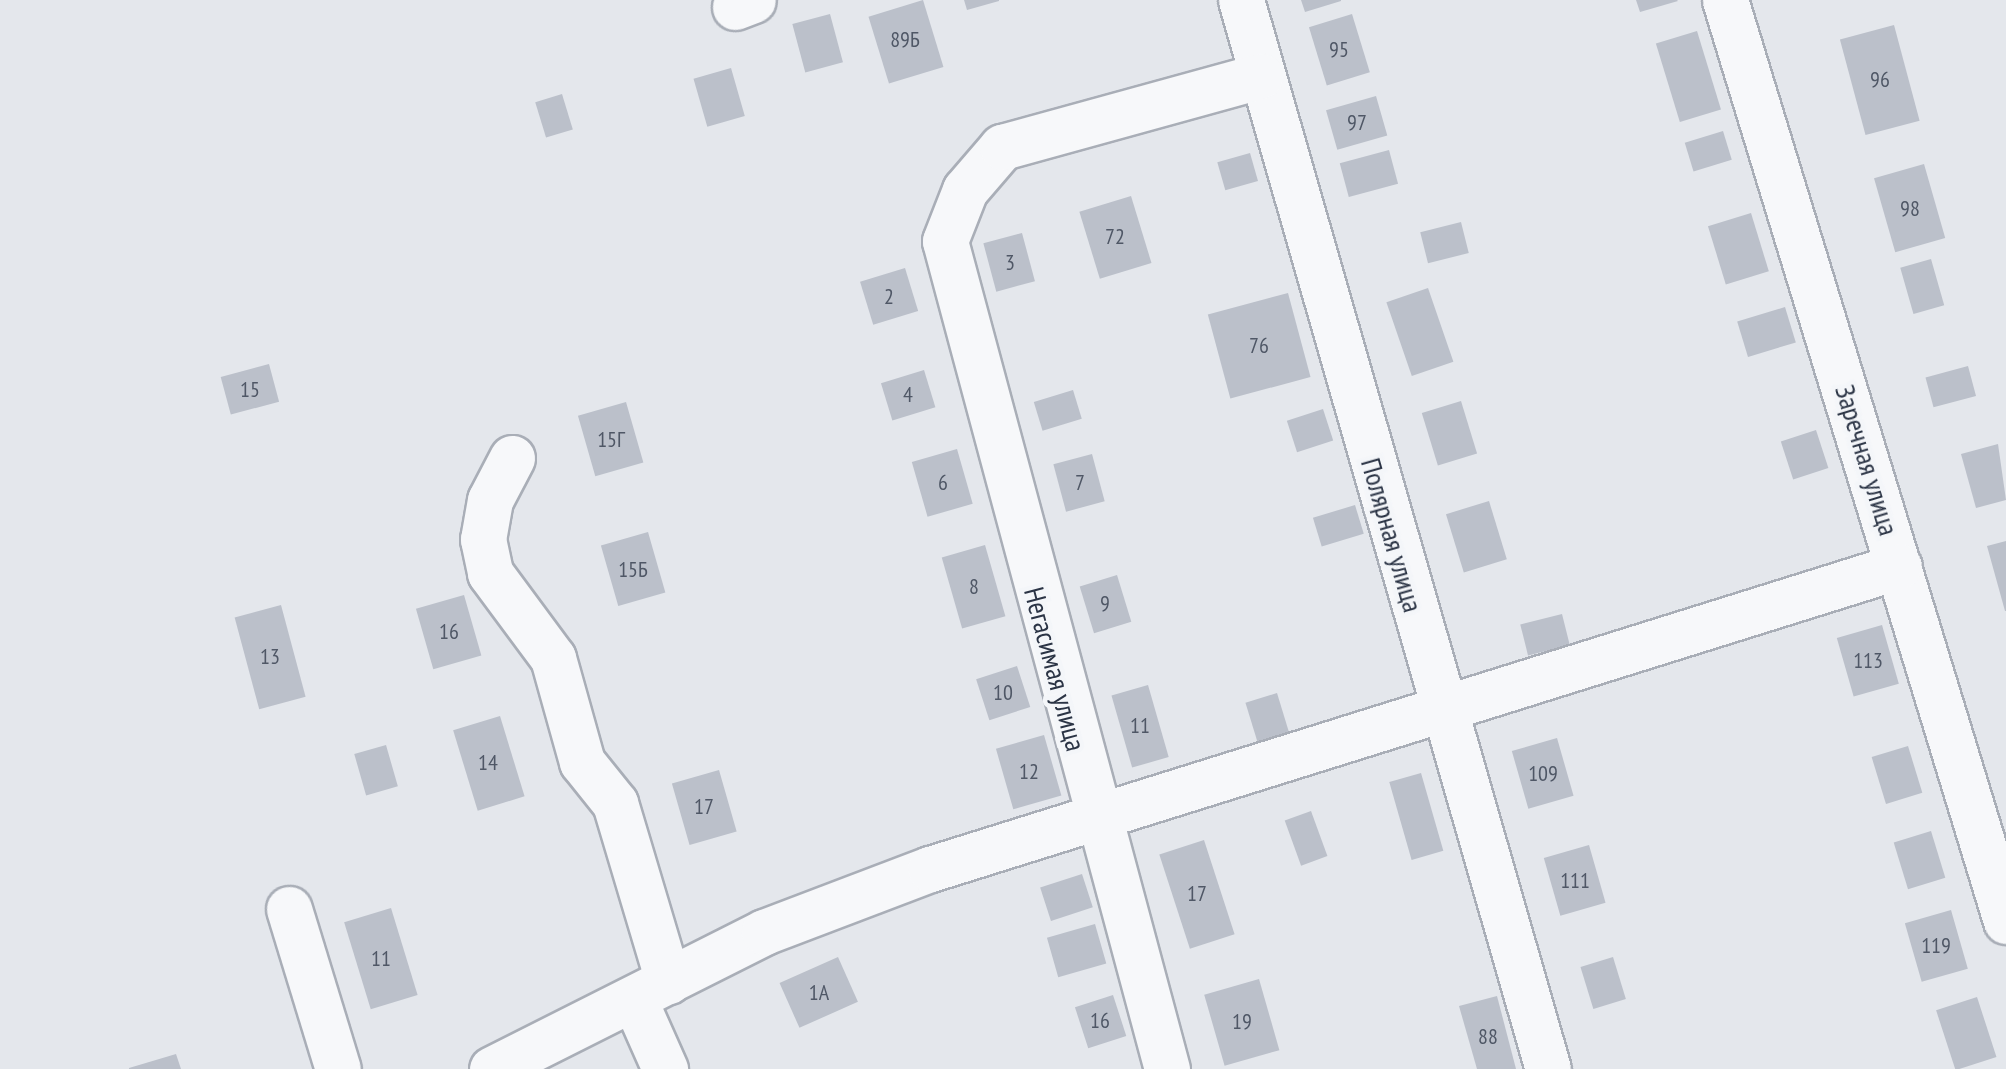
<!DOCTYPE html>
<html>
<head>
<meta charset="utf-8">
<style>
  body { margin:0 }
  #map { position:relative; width:2006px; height:1069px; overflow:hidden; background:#e4e7ec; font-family:"PT Sans Narrow",sans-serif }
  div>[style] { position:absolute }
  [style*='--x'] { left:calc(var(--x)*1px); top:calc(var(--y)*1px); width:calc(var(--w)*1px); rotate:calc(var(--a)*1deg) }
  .building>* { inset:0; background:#bbc0ca; transform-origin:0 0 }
  .roads { filter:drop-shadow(2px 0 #a9aeb7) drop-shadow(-2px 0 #a9aeb7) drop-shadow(0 2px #a9aeb7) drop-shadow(0 -2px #a9aeb7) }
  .minor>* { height:45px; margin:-22.5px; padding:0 22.5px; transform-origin:22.5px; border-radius:22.5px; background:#f7f8fa }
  span { translate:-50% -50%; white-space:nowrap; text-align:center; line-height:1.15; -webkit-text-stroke:9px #f4f6f9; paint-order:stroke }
  .number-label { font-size:22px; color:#4f5766 }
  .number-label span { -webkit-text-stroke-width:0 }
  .street-label { font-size:28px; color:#2b3445 }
</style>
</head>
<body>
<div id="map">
  <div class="building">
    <i style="left:923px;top:0;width:70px;height:57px;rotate:73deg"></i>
    <i style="clip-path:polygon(964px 0,999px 0,999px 1px,967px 10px)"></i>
    <i style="clip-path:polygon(1301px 0,1341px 0,1341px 1px,1305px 12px)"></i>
    <i style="clip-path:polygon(1636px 0,1677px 0,1678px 1px,1640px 12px)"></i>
    <i style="left:830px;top:14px;width:50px;height:39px;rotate:75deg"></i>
    <i style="left:1352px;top:14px;width:61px;height:45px;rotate:73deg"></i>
    <i style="left:1894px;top:25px;width:99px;height:56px;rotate:75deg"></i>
    <i style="left:1697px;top:31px;width:82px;height:43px;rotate:73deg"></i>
    <i style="left:731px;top:68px;width:50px;height:39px;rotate:74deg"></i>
    <i style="left:562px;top:94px;width:37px;height:28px;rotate:73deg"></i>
    <i style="left:1376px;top:96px;width:41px;height:52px;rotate:74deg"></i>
    <i style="left:1723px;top:131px;width:30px;height:40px;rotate:73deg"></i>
    <i style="left:1389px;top:150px;width:35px;height:51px;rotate:75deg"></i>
    <i style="left:1250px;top:153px;width:29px;height:34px;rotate:74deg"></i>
    <i style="left:1924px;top:164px;width:77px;height:52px;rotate:74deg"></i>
    <i style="left:1131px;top:196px;width:70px;height:54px;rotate:73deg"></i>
    <i style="left:1751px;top:213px;width:61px;height:45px;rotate:73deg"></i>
    <i style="left:1461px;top:222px;width:32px;height:42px;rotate:76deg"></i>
    <i style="left:1022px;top:233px;width:50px;height:40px;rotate:75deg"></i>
    <i style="left:1931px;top:259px;width:48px;height:32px;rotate:74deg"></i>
    <i style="left:905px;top:268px;width:45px;height:47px;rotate:73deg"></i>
    <i style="left:1428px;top:288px;width:78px;height:44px;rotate:71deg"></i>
    <i style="left:1288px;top:293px;width:87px;height:83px;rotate:75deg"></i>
    <i style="left:1785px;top:307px;width:37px;height:50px;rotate:73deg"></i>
    <i style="left:269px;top:364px;width:39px;height:50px;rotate:75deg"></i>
    <i style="left:1968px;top:366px;width:31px;height:44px;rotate:75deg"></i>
    <i style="left:924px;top:370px;width:39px;height:45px;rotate:73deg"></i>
    <i style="left:1073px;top:390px;width:30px;height:41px;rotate:73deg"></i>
    <i style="left:1461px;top:401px;width:55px;height:41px;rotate:73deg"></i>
    <i style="left:626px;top:402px;width:63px;height:50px;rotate:74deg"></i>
    <i style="left:1323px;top:409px;width:33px;height:38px;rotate:72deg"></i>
    <i style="left:1816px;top:430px;width:40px;height:37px;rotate:72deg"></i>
    <i style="clip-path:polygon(1998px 444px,2006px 500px,1976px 508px,1961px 454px)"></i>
    <i style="left:957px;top:449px;width:57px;height:47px;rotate:74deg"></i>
    <i style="left:1092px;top:454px;width:49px;height:40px;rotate:75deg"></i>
    <i style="left:1489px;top:501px;width:61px;height:45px;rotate:73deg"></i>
    <i style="left:1355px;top:505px;width:30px;height:44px;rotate:73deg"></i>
    <i style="left:648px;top:532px;width:63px;height:49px;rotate:74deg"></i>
    <i style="clip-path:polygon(2006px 541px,2006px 611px,2005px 611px,1987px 546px)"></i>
    <i style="left:985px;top:545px;width:74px;height:45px;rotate:74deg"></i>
    <i style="left:1117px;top:575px;width:49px;height:39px;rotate:73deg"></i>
    <i style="left:464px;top:595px;width:63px;height:50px;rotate:74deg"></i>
    <i style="left:281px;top:605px;width:95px;height:48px;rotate:75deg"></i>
    <i style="left:1562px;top:614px;width:32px;height:43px;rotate:76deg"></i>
    <i style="left:1882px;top:625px;width:61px;height:47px;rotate:74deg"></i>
    <i style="left:1017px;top:666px;width:43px;height:43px;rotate:72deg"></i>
    <i style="left:1148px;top:685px;width:75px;height:38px;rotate:74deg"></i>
    <i style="left:1277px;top:693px;width:41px;height:33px;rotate:73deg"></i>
    <i style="left:500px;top:716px;width:84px;height:49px;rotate:73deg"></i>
    <i style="left:1044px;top:735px;width:63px;height:50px;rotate:74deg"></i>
    <i style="left:1557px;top:738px;width:60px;height:47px;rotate:74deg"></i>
    <i style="left:386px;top:745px;width:43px;height:33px;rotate:74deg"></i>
    <i style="left:1908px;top:746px;width:49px;height:38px;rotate:73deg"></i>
    <i style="left:719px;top:770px;width:64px;height:49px;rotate:74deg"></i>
    <i style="left:1421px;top:773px;width:81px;height:33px;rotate:74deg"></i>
    <i style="left:1311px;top:811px;width:48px;height:28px;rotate:70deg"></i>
    <i style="left:1931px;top:831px;width:49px;height:39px;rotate:73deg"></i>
    <i style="left:1204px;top:840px;width:99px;height:47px;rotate:72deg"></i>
    <i style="left:1589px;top:845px;width:60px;height:47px;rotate:74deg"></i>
    <i style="left:1082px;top:874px;width:35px;height:44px;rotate:72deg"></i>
    <i style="left:391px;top:908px;width:91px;height:49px;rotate:73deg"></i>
    <i style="left:1951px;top:910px;width:61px;height:48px;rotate:74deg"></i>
    <i style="left:1095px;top:924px;width:41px;height:50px;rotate:74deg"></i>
    <i style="left:838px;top:957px;width:49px;height:64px;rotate:66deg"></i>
    <i style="left:1613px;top:957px;width:44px;height:34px;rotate:73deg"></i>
    <i style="left:1259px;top:979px;width:74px;height:57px;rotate:74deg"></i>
    <i style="left:1113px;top:995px;width:43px;height:40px;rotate:72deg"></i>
    <i style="clip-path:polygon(1497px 996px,1516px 1069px,1477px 1069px,1459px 1006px)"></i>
    <i style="left:1977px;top:997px;width:63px;height:43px;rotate:72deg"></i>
    <i style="clip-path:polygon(176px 1054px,181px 1069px,129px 1069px,129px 1068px)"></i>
  </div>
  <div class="roads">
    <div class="minor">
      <i style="--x:1241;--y:0;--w:1112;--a:73.98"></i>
      <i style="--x:1725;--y:0;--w:963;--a:73.03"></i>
      <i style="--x:735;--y:7;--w:19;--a:-21"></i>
      <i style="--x:512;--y:458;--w:47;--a:117.6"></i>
      <i style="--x:490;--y:500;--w:40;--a:100"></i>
      <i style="--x:483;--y:539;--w:35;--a:78"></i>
      <i style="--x:490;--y:573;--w:106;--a:53.5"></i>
      <i style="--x:553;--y:658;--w:108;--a:74.4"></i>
      <i style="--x:582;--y:762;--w:53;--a:51.2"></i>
      <i style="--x:615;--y:803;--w:186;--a:73.4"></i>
      <i style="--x:289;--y:909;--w:167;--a:73"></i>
      <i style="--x:634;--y:999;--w:77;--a:66.1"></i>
      <i style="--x:492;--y:1069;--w:305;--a:-26.7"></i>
      <i style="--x:764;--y:932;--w:178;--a:-20.8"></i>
      <i style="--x:930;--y:869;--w:1015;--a:-17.36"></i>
      <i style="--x:1167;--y:1069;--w:857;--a:-105.01"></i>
      <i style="--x:945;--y:241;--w:55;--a:-68.6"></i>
      <i style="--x:965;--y:190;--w:57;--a:-49.3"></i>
      <i style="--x:1002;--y:147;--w:268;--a:-15.4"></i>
    </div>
  </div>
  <div class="number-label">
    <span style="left:905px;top:40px">89Б</span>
    <span style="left:1339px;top:50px">95</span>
    <span style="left:1880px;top:80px">96</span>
    <span style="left:1357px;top:123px">97</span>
    <span style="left:1910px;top:209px">98</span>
    <span style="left:1115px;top:237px">72</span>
    <span style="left:1010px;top:263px">3</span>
    <span style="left:889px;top:297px">2</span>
    <span style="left:1259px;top:346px">76</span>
    <span style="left:250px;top:390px">15</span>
    <span style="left:908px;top:395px">4</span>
    <span style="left:611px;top:440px">15Г</span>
    <span style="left:943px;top:483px">6</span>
    <span style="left:1080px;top:483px">7</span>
    <span style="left:633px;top:570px">15Б</span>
    <span style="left:974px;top:587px">8</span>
    <span style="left:1105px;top:604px">9</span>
    <span style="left:449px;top:632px">16</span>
    <span style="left:270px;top:657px">13</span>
    <span style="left:1868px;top:661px">113</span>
    <span style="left:1003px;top:693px">10</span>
    <span style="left:1140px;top:726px">11</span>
    <span style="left:488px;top:763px">14</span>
    <span style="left:1029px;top:772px">12</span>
    <span style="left:1543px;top:774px">109</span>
    <span style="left:704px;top:807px">17</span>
    <span style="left:1575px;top:881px">111</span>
    <span style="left:1197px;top:894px">17</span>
    <span style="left:1936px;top:946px">119</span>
    <span style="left:381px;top:959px">11</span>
    <span style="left:819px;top:993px">1А</span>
    <span style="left:1100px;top:1021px">16</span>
    <span style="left:1242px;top:1022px">19</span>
    <span style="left:1488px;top:1037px">88</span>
  </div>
  <div class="street-label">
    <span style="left:1867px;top:460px;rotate:73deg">Заречная улица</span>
    <span style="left:1392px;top:535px;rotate:74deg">Полярная улица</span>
    <span style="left:1055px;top:669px;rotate:75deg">Негасимая улица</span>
  </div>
</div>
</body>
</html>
